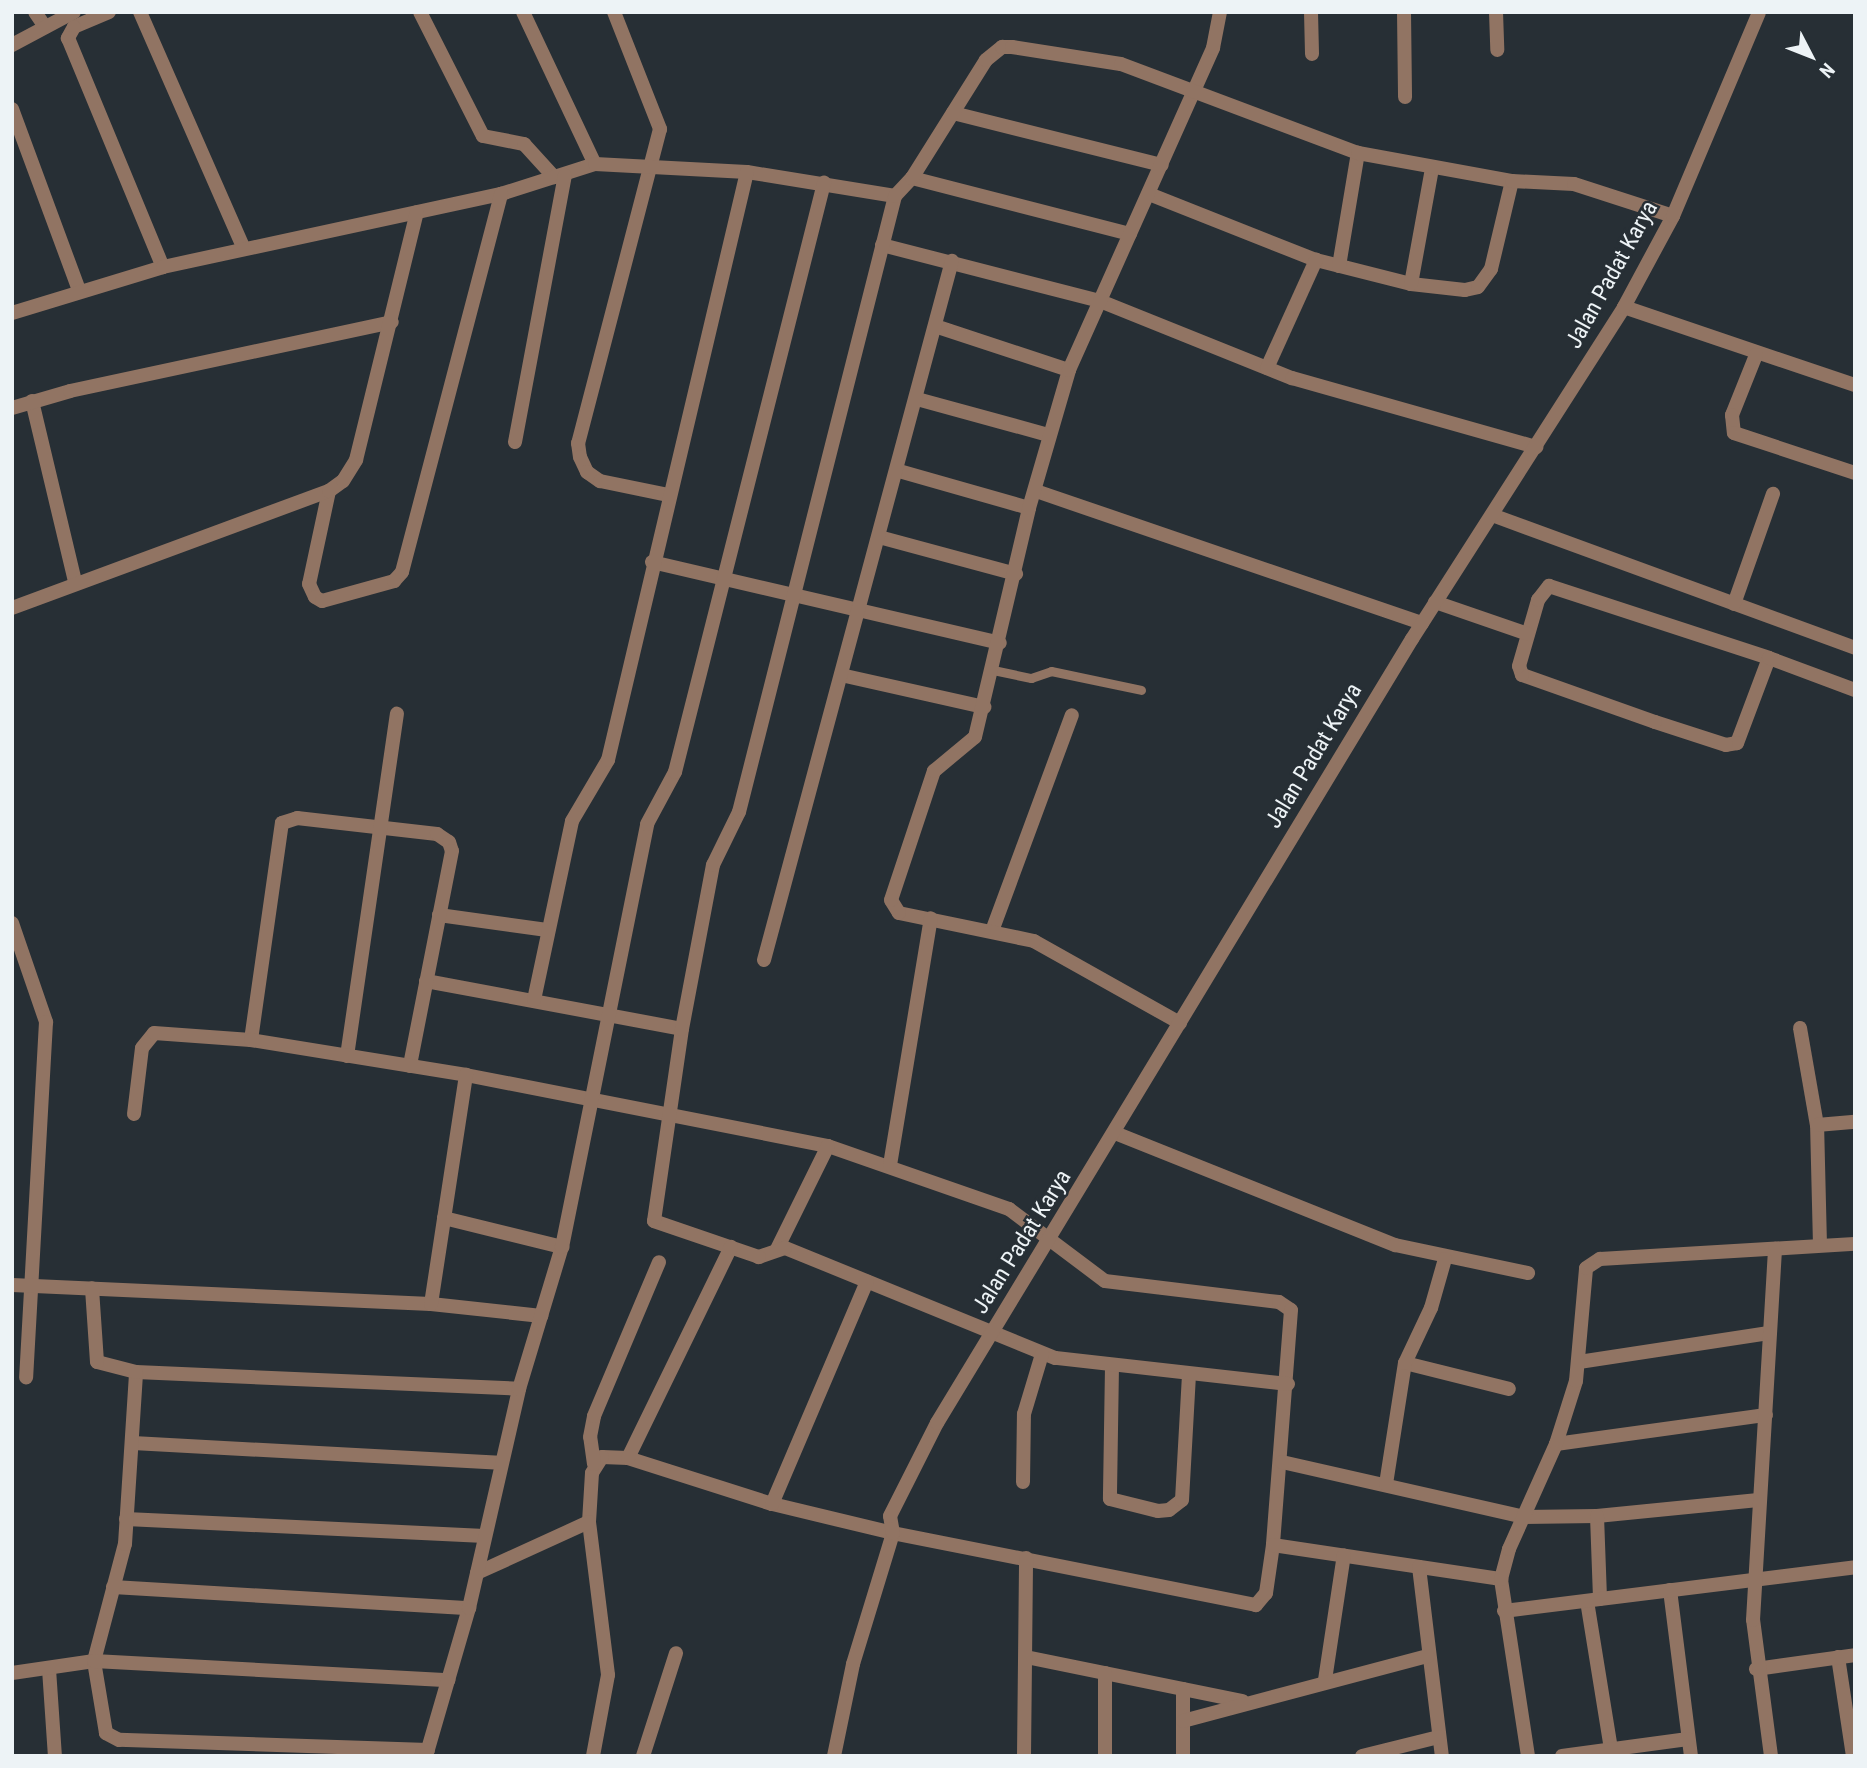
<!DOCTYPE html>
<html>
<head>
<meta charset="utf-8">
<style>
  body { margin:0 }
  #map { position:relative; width:1867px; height:1768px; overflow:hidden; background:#272f35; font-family:"Roboto Condensed",sans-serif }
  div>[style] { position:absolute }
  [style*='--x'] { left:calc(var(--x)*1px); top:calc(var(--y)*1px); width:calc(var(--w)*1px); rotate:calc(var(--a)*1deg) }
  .service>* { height:9px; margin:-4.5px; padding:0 4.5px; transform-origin:4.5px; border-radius:4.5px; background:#917463 }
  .minor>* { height:14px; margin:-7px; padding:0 7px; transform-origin:7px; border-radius:7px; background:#917463 }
  .tertiary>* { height:14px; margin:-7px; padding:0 7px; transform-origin:7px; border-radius:7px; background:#917463 }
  span { translate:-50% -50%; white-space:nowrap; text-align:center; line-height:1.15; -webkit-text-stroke:5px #272f35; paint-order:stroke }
  .street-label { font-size:23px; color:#edf3f6 }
  .frame { position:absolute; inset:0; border:14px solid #edf3f6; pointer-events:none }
  .north { position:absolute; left:1776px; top:21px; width:70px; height:70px; -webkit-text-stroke:5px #272f35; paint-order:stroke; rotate:132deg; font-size:19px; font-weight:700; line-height:28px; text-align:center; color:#edf3f6 }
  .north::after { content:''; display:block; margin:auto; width:24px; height:32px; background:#edf3f6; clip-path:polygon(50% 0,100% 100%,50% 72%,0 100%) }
</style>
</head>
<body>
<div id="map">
  <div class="service">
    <i style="--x:993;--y:670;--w:39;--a:12"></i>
    <i style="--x:1031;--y:678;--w:21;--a:-19"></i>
    <i style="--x:1051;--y:671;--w:92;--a:11.9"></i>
  </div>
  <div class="minor">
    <i style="--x:35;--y:12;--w:18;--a:56"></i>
    <i style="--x:109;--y:12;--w:38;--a:157"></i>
    <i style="--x:74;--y:27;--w:13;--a:119"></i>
    <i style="--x:68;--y:38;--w:248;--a:67.5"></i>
    <i style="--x:140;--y:12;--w:257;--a:66.3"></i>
    <i style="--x:420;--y:12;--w:139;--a:63.1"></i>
    <i style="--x:483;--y:136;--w:42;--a:11"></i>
    <i style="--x:524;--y:144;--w:45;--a:47.7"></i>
    <i style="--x:523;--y:12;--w:168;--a:64.7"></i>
    <i style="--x:614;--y:12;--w:126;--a:68.5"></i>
    <i style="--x:660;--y:129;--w:325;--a:104.6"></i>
    <i style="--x:578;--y:443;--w:14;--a:82"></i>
    <i style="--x:580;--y:457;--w:17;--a:65"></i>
    <i style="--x:587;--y:472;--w:16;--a:35"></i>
    <i style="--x:600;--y:481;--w:69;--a:11.6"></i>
    <i style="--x:1311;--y:12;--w:42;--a:88.6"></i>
    <i style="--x:1404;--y:12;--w:85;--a:89.3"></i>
    <i style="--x:1496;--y:12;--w:38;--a:88"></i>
    <i style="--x:12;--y:45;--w:70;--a:-28"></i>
    <i style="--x:12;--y:109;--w:193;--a:69.7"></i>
    <i style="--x:953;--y:113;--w:215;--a:14"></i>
    <i style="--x:912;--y:178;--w:225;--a:14.4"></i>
    <i style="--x:1149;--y:194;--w:180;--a:21.6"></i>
    <i style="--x:1316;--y:260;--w:98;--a:14.2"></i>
    <i style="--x:1411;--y:284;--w:54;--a:6.3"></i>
    <i style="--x:1465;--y:290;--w:13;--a:-13"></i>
    <i style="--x:1478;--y:287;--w:22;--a:-54"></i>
    <i style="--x:1491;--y:269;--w:90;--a:-76.6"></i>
    <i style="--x:882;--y:245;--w:225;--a:14.4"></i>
    <i style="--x:1100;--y:301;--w:207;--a:21.9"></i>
    <i style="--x:1292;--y:378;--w:254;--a:15.8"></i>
    <i style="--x:1339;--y:266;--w:115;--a:-80.5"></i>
    <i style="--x:1411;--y:284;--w:118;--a:-79.7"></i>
    <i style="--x:1624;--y:307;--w:244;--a:18.7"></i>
    <i style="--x:12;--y:313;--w:158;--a:-16.9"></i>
    <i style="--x:163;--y:267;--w:346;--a:-12.2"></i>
    <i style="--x:501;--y:194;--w:99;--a:-17.7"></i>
    <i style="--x:595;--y:164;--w:152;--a:3"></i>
    <i style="--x:747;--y:172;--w:150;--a:9.2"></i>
    <i style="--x:935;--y:326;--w:141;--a:18.2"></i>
    <i style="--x:1756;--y:355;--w:65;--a:111.8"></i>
    <i style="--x:1732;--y:415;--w:18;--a:84"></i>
    <i style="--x:1734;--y:433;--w:127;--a:18.3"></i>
    <i style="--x:1267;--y:368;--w:119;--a:-65.6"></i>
    <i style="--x:917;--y:399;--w:137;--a:15.3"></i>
    <i style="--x:32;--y:401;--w:186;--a:76.6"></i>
    <i style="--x:12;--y:408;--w:60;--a:-16.3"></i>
    <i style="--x:70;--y:391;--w:329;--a:-12.1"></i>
    <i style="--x:515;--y:442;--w:271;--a:-79.4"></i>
    <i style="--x:899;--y:471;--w:135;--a:15.9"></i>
    <i style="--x:329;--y:491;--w:95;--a:102.1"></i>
    <i style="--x:309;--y:584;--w:14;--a:65"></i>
    <i style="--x:315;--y:597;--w:8;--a:30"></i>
    <i style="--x:322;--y:601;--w:75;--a:-15.5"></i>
    <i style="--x:394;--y:581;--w:12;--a:-48"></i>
    <i style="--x:402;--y:572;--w:391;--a:-75.3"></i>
    <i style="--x:1036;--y:491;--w:408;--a:18.9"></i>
    <i style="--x:1492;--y:515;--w:387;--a:20.1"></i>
    <i style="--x:879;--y:537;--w:142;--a:15.1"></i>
    <i style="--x:652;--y:562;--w:357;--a:13.1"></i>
    <i style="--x:1549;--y:586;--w:231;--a:18.1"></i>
    <i style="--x:1769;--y:658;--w:91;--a:110.6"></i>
    <i style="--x:1737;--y:743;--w:11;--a:170"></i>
    <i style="--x:1726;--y:745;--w:75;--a:-162.1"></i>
    <i style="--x:1655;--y:722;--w:141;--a:-160.5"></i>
    <i style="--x:1522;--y:675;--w:9;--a:-108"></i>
    <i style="--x:1519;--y:666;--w:69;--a:-73.9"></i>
    <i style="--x:1538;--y:600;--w:18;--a:-52"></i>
    <i style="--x:1435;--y:602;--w:98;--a:19"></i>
    <i style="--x:1734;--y:604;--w:117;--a:-70.5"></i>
    <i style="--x:12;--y:608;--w:338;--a:-20.3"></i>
    <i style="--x:329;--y:491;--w:17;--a:-36"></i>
    <i style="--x:343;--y:481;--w:25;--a:-58"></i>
    <i style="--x:356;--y:460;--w:255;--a:-76.2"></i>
    <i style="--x:1769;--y:658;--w:92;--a:20.4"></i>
    <i style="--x:841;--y:675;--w:147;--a:12.6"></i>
    <i style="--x:439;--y:915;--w:109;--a:7.9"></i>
    <i style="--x:12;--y:923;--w:105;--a:71"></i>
    <i style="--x:46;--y:1022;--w:356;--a:93.2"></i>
    <i style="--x:992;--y:931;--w:230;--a:-69.7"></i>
    <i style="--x:764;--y:960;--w:724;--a:-74.95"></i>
    <i style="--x:426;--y:981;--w:260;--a:10.6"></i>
    <i style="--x:534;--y:1000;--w:183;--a:-78"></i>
    <i style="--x:572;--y:821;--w:71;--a:-59.5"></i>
    <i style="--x:608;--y:760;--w:604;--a:-76.7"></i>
    <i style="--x:1180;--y:1023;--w:167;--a:-150.7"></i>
    <i style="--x:1034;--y:941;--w:138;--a:-168.3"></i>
    <i style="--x:899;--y:913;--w:15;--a:-122"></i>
    <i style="--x:891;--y:900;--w:136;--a:-71.6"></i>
    <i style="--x:934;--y:771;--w:53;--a:-39.7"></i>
    <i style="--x:975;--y:737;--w:235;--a:-76.7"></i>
    <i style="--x:1029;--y:508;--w:144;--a:-73.8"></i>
    <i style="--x:1069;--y:370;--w:353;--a:-65.9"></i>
    <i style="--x:1213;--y:48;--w:37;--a:-79"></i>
    <i style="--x:1800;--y:1028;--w:98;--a:80.1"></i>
    <i style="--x:251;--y:1040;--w:219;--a:-81.9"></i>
    <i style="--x:282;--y:823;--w:16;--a:-18"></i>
    <i style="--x:297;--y:818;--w:141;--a:6.5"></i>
    <i style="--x:437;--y:834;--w:14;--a:34"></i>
    <i style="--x:449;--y:842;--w:9;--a:72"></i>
    <i style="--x:452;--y:851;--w:219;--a:101.1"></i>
    <i style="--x:347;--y:1056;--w:346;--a:-81.7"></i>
    <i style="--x:134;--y:1114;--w:66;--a:-83.1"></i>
    <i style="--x:142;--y:1048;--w:19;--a:-51"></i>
    <i style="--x:154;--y:1033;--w:97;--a:4.1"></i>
    <i style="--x:251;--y:1040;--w:218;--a:9.2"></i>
    <i style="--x:466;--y:1075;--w:369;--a:11.1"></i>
    <i style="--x:828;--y:1146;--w:192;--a:19.2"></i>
    <i style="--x:1009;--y:1209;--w:120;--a:36.9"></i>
    <i style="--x:1105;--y:1281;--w:175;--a:6.9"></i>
    <i style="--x:1279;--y:1302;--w:14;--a:34"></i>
    <i style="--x:1291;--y:1310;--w:236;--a:94.4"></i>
    <i style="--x:1273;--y:1545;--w:49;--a:98.3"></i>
    <i style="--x:1266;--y:1593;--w:16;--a:130"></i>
    <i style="--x:1256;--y:1605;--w:370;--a:-168.8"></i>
    <i style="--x:893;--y:1533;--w:124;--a:-166.5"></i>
    <i style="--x:772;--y:1504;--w:151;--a:-162.3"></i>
    <i style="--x:628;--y:1458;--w:26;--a:-178"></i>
    <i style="--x:602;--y:1457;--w:19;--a:122"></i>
    <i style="--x:592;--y:1473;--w:49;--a:93.5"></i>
    <i style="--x:589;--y:1522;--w:154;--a:82.9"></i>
    <i style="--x:608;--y:1675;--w:82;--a:100.5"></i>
    <i style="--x:1115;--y:1133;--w:302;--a:21.8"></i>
    <i style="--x:1395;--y:1245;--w:136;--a:11.9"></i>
    <i style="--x:890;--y:1165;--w:250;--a:-80.6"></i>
    <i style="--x:444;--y:1218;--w:122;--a:13.8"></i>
    <i style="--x:1820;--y:1245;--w:120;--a:-91.4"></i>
    <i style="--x:1817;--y:1125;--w:38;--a:-5"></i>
    <i style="--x:777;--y:1249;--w:115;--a:-63.7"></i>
    <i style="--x:12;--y:1285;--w:419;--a:2.6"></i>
    <i style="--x:431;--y:1304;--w:111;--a:6.2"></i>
    <i style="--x:431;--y:1304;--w:232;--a:-81.3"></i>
    <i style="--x:1579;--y:1362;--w:192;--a:-8.7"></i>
    <i style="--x:1405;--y:1363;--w:107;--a:14"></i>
    <i style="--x:1112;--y:1366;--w:133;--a:90.9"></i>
    <i style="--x:1110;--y:1499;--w:49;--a:14"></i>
    <i style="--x:1158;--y:1511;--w:11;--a:-5"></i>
    <i style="--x:1169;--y:1510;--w:16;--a:-38"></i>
    <i style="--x:1182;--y:1500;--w:124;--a:-86.8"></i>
    <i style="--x:136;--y:1372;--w:383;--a:2.5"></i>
    <i style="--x:1288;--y:1384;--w:234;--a:-173.6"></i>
    <i style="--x:1055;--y:1358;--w:292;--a:-157.8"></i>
    <i style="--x:785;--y:1248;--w:28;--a:161"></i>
    <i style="--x:759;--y:1257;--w:111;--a:-161.1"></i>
    <i style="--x:654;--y:1221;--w:194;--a:-81.7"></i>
    <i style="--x:682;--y:1029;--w:167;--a:-79.3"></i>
    <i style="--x:713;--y:865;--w:59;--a:-63.9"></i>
    <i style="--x:739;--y:812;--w:635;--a:-75.79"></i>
    <i style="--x:895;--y:196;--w:25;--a:-47"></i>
    <i style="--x:912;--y:178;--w:139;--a:-57.9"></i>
    <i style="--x:986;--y:60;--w:21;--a:-39"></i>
    <i style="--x:1002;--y:47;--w:10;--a:0"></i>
    <i style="--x:1012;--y:47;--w:110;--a:8.9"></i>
    <i style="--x:1121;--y:64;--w:253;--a:20.6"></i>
    <i style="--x:1358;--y:153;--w:157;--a:10.3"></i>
    <i style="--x:1512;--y:181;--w:62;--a:2.8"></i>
    <i style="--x:1574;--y:184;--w:104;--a:17.9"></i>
    <i style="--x:133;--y:1443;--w:367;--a:3.1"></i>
    <i style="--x:1556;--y:1444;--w:212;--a:-7.9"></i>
    <i style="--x:628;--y:1458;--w:235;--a:-64"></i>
    <i style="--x:1282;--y:1462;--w:248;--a:12.8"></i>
    <i style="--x:1524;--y:1517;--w:73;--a:-0.8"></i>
    <i style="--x:1597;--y:1516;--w:162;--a:-5.7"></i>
    <i style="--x:594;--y:1464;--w:27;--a:-98"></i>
    <i style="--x:590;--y:1437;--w:21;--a:-79"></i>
    <i style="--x:594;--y:1416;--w:167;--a:-67.1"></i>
    <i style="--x:1023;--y:1482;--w:68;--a:-89.2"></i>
    <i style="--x:1024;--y:1414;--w:63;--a:-73.3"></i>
    <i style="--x:1386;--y:1484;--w:122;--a:-81.1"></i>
    <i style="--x:1405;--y:1363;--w:61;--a:-64.7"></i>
    <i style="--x:1431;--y:1308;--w:51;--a:-74.1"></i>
    <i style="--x:772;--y:1504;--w:242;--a:-66.9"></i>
    <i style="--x:1597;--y:1516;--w:83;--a:87.9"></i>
    <i style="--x:126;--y:1519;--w:359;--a:2.7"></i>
    <i style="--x:1273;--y:1545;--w:231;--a:8.5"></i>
    <i style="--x:1419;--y:1567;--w:190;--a:83.1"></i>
    <i style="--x:477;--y:1573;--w:123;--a:-24.5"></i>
    <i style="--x:113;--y:1587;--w:357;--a:3.4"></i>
    <i style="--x:1670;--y:1590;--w:167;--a:82.8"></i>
    <i style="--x:1587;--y:1601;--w:157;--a:80.8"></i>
    <i style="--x:1504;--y:1611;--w:354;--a:-7.1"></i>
    <i style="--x:1026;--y:1657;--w:221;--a:11.5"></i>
    <i style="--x:1838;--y:1657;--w:100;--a:81.4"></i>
    <i style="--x:49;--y:1669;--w:87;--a:86.1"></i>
    <i style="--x:1756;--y:1669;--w:100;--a:-8"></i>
    <i style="--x:12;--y:1673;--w:83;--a:-8.3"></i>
    <i style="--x:94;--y:1661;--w:121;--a:-75.2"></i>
    <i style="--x:125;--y:1544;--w:172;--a:-86.3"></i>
    <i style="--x:136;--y:1372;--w:40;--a:-165.6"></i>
    <i style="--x:97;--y:1362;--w:74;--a:-93.9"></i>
    <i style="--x:1325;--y:1680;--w:126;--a:-81.4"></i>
    <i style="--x:1183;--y:1689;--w:67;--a:90"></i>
    <i style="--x:1183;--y:1721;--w:253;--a:-14.9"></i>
    <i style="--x:428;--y:1750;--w:309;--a:-178.1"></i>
    <i style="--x:119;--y:1740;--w:15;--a:-152"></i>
    <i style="--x:106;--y:1733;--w:73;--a:-99.5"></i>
    <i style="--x:94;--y:1661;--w:355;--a:3.1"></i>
    <i style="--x:426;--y:1756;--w:154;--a:-73.8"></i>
    <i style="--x:469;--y:1608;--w:225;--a:-77.1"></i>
    <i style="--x:519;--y:1389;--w:148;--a:-73.2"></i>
    <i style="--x:562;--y:1247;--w:431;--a:-78.6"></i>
    <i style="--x:647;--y:824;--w:59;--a:-61.7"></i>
    <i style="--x:675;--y:772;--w:608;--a:-75.8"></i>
    <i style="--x:643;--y:1756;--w:108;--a:-72.2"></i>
    <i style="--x:1024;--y:1756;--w:198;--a:-89.4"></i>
    <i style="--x:1105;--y:1756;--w:83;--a:-90"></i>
    <i style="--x:1362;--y:1756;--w:79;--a:-13.9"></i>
    <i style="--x:1528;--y:1756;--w:179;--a:-98.7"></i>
    <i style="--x:1501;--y:1579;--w:31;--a:-75"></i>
    <i style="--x:1509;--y:1549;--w:115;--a:-65.9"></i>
    <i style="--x:1556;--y:1444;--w:66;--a:-72.4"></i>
    <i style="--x:1576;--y:1381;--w:113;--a:-84.9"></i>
    <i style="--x:1586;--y:1268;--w:17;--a:-33"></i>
    <i style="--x:1600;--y:1259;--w:255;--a:-3.4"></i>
    <i style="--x:1562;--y:1756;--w:127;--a:-7.7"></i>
    <i style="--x:1771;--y:1756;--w:137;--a:-97.5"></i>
    <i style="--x:1753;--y:1620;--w:372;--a:-86.6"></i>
  </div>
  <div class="tertiary">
    <i style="--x:834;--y:1756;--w:94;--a:-78.3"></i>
    <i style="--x:853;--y:1664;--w:137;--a:-73"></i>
    <i style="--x:893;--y:1533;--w:17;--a:-100"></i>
    <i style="--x:890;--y:1516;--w:104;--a:-63.2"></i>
    <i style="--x:937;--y:1423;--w:917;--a:-58.79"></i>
    <i style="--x:1412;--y:639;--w:394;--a:-57.4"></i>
    <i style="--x:1624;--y:307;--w:103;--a:-61.7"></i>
    <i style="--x:1673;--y:216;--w:221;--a:-67.1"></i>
  </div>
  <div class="street-label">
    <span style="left:1612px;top:275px;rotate:-61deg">Jalan Padat Karya</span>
    <span style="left:1314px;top:756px;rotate:-59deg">Jalan Padat Karya</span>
    <span style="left:1022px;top:1242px;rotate:-58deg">Jalan Padat Karya</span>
  </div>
  <div class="frame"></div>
  <div class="north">N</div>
</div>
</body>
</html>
